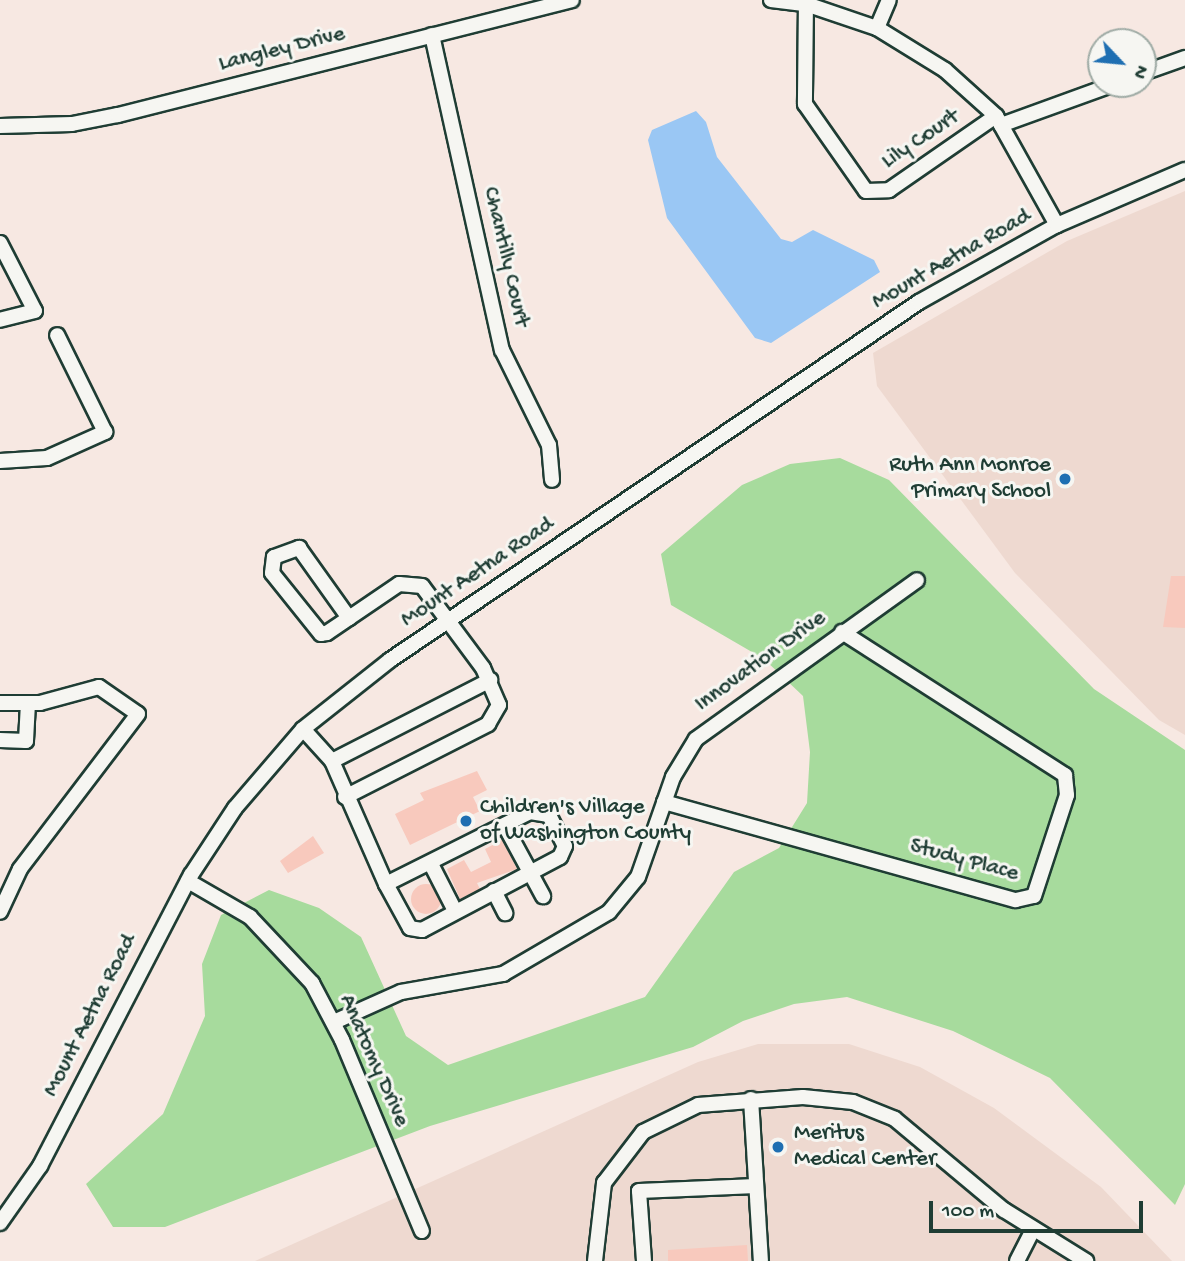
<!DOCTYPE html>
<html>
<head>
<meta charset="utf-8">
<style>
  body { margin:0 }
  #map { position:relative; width:1185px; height:1261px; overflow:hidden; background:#f7e8e2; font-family:"Gochi Hand",sans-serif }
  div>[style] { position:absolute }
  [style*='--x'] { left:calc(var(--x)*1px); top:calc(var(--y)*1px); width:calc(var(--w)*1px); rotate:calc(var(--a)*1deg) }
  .built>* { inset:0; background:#eed9d0 }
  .green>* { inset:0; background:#a7db9d }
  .water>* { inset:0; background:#9ac7f4 }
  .building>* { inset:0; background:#f8c9bd }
  .round { border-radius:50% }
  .roads { filter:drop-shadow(2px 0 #1f3d34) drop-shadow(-2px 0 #1f3d34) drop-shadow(0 2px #1f3d34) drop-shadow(0 -2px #1f3d34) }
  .minor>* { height:14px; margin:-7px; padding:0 7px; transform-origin:7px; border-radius:7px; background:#f6f6f2 }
  .dots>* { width:19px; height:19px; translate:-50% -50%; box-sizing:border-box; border:4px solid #f6f6f2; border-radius:50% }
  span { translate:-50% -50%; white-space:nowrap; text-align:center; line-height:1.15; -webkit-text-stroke:6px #f6f6f2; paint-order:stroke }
  .street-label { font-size:23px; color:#1f3d34 }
  .poi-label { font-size:23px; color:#1f3d34 }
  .right { translate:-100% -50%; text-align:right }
  .left { translate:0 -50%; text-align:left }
  .north { position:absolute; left:1087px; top:28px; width:70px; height:70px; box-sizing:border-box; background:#f6f6f2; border:2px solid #a0aca6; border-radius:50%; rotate:116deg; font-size:19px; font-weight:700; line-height:28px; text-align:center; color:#1f3d34 }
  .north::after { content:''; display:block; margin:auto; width:24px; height:32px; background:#1f6fb2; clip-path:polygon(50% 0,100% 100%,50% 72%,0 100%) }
  .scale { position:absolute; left:929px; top:1201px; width:214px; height:32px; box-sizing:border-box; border:4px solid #1f3d34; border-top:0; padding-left:9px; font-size:21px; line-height:24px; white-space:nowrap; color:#1f3d34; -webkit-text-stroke:5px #f6f6f2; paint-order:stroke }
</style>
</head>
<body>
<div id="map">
  <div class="built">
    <i style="clip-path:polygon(1185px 191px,1185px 735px,1159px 720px,1015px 573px,877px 386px,873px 353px,1067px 241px)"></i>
    <i style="clip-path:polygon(758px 1044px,849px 1044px,920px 1067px,994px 1108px,1101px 1187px,1172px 1261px,255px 1261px,698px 1062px)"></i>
  </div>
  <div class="green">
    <i style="clip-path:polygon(840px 458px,889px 480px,1094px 689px,1185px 750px,1185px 1184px,1175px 1205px,1050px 1078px,953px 1031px,847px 997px,794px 1004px,743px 1021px,693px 1047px,430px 1126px,165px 1227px,113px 1227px,86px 1184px,163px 1114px,205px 1016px,202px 964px,221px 915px,269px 890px,319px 908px,361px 937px,406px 1036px,448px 1065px,645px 997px,734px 872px,779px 848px,807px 803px,810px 752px,803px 696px,764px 659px,671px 605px,661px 554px,742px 485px,790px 464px)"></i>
  </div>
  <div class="water">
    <i style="clip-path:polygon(696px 111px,706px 122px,717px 157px,781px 239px,792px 242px,813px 230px,874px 260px,880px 272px,771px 343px,755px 338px,667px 218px,648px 140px,652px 130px)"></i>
  </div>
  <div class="building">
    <i style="clip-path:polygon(1171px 576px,1185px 576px,1185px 628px,1163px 627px)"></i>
    <i style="clip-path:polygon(477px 771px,487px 790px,473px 797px,480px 811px,410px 845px,395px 814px,424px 800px,420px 793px)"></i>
    <i style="clip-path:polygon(313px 836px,324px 853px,288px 873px,280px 861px)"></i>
    <i style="clip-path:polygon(502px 840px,517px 869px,477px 883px,480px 889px,460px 899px,447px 869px,464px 860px,471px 872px,491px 862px,485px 849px)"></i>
    <i class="round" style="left:411px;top:884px;width:30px;height:30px"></i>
    <i style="clip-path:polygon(747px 1245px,748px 1261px,668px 1261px,668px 1250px)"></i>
  </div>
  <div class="roads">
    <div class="minor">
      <i style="--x:771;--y:0;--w:35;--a:7"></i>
      <i style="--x:806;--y:4;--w:75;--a:18.7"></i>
      <i style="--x:877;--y:28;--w:80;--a:31.7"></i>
      <i style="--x:945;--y:70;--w:69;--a:42"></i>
      <i style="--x:996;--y:116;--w:125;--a:60.8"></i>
      <i style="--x:806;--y:0;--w:104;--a:90.6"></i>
      <i style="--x:805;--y:104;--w:106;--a:55"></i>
      <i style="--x:866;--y:191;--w:23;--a:-2"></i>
      <i style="--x:889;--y:190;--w:130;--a:-34.7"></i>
      <i style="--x:877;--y:28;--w:30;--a:-67"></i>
      <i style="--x:432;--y:35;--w:323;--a:77.5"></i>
      <i style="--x:502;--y:350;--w:106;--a:63.7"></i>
      <i style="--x:549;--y:445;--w:35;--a:85"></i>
      <i style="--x:1143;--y:73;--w:45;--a:-19.7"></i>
      <i style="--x:1001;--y:125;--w:120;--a:-19.9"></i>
      <i style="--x:0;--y:126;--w:72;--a:-1.6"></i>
      <i style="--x:72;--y:124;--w:47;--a:-11.1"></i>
      <i style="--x:118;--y:115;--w:468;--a:-14.2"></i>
      <i style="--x:0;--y:243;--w:76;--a:62.8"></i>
      <i style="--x:35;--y:311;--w:36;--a:166"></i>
      <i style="--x:0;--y:461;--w:47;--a:-3.7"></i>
      <i style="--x:47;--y:458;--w:64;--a:-24.1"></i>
      <i style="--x:105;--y:432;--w:108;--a:-116.3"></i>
      <i style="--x:0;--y:703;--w:40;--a:0"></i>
      <i style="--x:40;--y:703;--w:61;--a:-15.2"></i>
      <i style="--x:99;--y:687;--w:47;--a:34.7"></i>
      <i style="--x:138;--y:714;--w:195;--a:127.3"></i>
      <i style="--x:20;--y:869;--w:47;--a:114.9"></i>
      <i style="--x:303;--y:729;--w:43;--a:47.8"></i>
      <i style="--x:332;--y:761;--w:134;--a:66.3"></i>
      <i style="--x:0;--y:740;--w:26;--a:2"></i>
      <i style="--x:26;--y:741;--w:38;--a:-87"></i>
      <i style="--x:332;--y:761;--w:178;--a:-27.1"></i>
      <i style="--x:345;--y:797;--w:161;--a:-27"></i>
      <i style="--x:488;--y:724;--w:22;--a:-60"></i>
      <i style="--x:499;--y:705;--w:40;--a:-113.4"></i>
      <i style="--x:483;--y:668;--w:102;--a:-126.6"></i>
      <i style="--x:422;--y:586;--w:23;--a:-175"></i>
      <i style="--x:399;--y:584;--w:60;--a:145.8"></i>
      <i style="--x:349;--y:618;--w:27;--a:146"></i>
      <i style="--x:327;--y:633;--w:6;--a:171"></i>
      <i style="--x:321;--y:634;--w:78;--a:-128.8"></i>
      <i style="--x:272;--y:573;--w:16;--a:-83"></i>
      <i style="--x:274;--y:557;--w:27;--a:-20"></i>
      <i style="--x:299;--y:548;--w:86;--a:54.5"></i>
      <i style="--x:664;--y:802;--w:365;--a:15.6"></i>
      <i style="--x:1016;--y:900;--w:18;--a:-13"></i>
      <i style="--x:1034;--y:896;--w:106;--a:-71.9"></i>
      <i style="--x:1067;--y:795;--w:20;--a:-96"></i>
      <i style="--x:1065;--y:775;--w:265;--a:-147.3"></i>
      <i style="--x:530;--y:812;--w:19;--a:9"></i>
      <i style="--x:549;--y:815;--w:35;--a:63"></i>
      <i style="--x:565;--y:846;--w:12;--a:114"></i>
      <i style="--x:560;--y:857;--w:156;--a:152.1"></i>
      <i style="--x:422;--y:930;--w:12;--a:-171"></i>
      <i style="--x:410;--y:928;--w:50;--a:-118.6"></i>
      <i style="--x:386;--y:884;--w:161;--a:-26.6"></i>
      <i style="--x:505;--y:826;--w:80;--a:61.5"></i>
      <i style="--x:431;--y:864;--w:53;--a:62.9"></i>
      <i style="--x:188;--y:881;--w:72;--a:30.1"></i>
      <i style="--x:250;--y:917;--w:91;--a:46.8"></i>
      <i style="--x:312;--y:983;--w:64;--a:62.2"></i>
      <i style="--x:342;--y:1040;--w:207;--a:67.3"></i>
      <i style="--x:494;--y:891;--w:25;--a:63"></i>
      <i style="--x:334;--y:1022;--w:73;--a:-24.1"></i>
      <i style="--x:401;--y:992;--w:104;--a:-10"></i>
      <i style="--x:503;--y:974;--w:123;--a:-30.3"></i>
      <i style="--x:609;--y:912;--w:45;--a:-50.4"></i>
      <i style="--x:638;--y:877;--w:106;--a:-70.7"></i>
      <i style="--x:673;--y:777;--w:44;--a:-58.8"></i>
      <i style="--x:696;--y:739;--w:272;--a:-35.7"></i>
      <i style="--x:751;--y:1099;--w:162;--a:86.5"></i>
      <i style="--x:0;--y:1223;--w:70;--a:-54.9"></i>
      <i style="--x:40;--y:1166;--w:328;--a:-62.6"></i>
      <i style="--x:191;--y:875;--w:80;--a:-56.7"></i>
      <i style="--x:235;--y:808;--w:104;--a:-49.3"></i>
      <i style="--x:303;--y:729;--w:111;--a:-38.4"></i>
      <i style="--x:390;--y:660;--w:639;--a:-34.09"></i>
      <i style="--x:919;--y:302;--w:158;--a:-29.2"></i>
      <i style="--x:1057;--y:225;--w:139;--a:-23.3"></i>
      <i style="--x:595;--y:1261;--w:79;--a:-83.4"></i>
      <i style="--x:604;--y:1183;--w:64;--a:-52.6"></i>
      <i style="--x:643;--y:1132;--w:61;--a:-26.1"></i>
      <i style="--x:698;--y:1105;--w:105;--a:-4.4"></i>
      <i style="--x:803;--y:1097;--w:50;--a:5.7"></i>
      <i style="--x:853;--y:1102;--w:45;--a:22"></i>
      <i style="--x:895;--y:1119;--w:142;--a:39.9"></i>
      <i style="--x:1004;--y:1210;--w:97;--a:31.9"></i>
      <i style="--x:644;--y:1261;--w:70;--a:-94.1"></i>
      <i style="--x:639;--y:1191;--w:117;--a:-2.4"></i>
      <i style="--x:1017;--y:1261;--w:35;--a:-63"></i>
    </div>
  </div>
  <div class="dots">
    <i style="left:1065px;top:479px;background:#1f6fb2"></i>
    <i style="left:466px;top:821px;background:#1f6fb2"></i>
    <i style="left:778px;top:1147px;background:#1f6fb2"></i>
  </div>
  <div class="street-label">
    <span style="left:282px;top:50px;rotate:-14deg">Langley Drive</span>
    <span style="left:921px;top:140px;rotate:-34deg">Lily Court</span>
    <span style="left:505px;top:257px;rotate:77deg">Chantilly Court</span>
    <span style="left:952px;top:260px;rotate:-30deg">Mount Aetna Road</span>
    <span style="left:478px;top:573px;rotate:-34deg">Mount Aetna Road</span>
    <span style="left:761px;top:662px;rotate:-36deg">Innovation Drive</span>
    <span style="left:964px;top:861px;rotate:15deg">Study Place</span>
    <span style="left:91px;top:1016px;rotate:-63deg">Mount Aetna Road</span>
    <span style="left:373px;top:1061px;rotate:66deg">Anatomy Drive</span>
  </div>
  <div class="poi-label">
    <span class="right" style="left:1051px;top:479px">Ruth Ann Monroe<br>Primary School</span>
    <span class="left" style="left:480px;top:821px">Children's Village<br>of Washington County</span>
    <span class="left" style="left:794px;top:1147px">Meritus<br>Medical Center</span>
  </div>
  <div class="north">N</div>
  <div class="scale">100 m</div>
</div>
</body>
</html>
